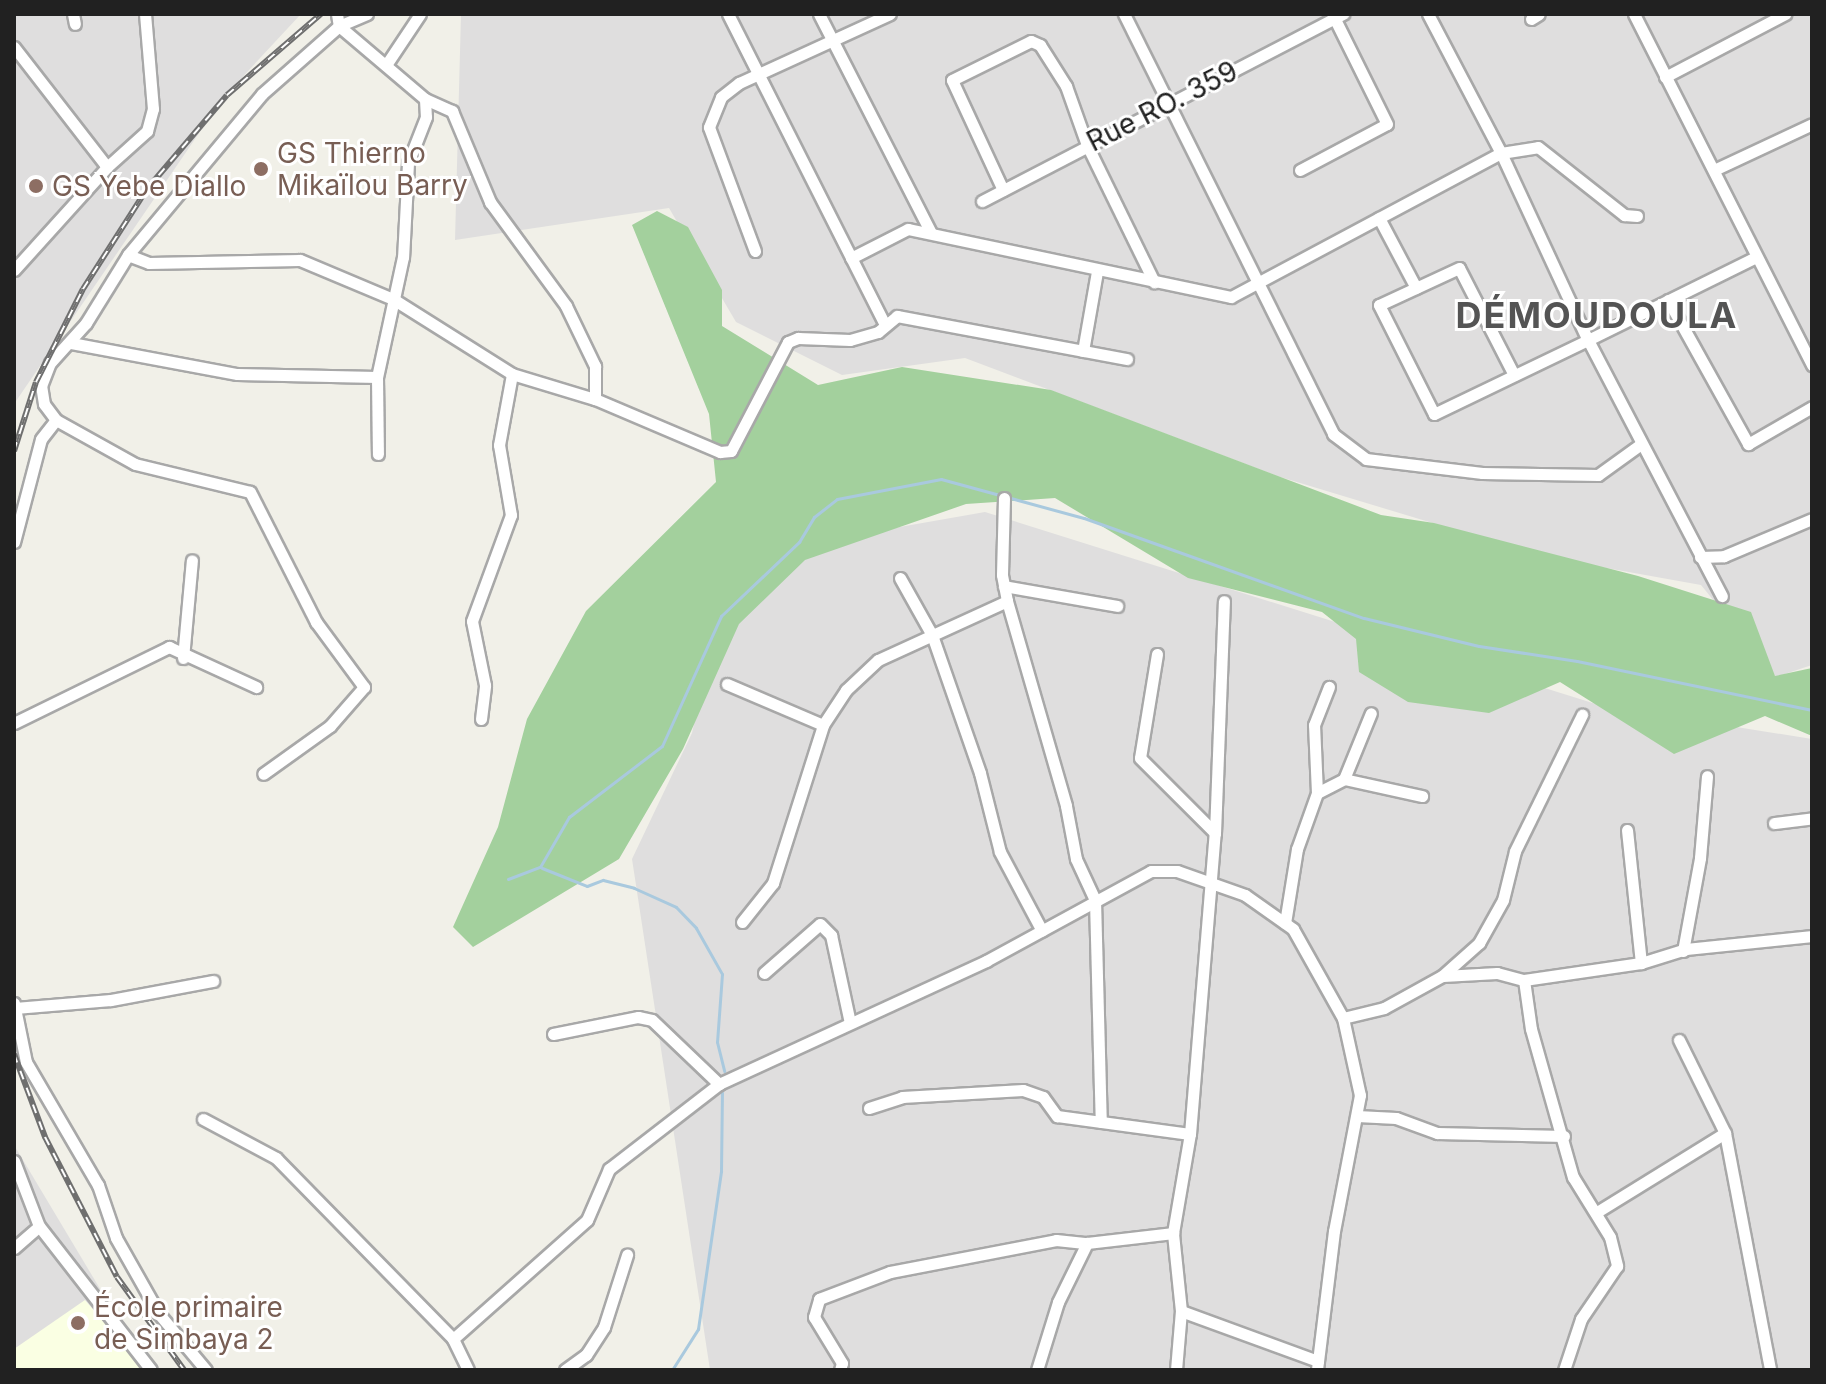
<!DOCTYPE html>
<html>
<head>
<meta charset="utf-8">
<style>
  body { margin:0 }
  #map { position:relative; width:1826px; height:1384px; overflow:hidden; background:#f1f0e8; font-family:Inter,sans-serif }
  div>[style] { position:absolute }
  [style*='--x'] { left:calc(var(--x)*1px); top:calc(var(--y)*1px); width:calc(var(--w)*1px); rotate:calc(var(--a)*1deg) }
  .residential>* { inset:0; background:#dfdede }
  .education>* { inset:0; background:#faffe3 }
  .forest>* { inset:0; background:#a3d09d }
  .stream>* { height:3px; margin:-1.5px; padding:0 1.5px; transform-origin:1.5px; border-radius:1.5px; background:#a9c9de }
  .roads { filter:drop-shadow(2px 0 #a8a8a8) drop-shadow(-2px 0 #a8a8a8) drop-shadow(0 2px #a8a8a8) drop-shadow(0 -2px #a8a8a8) }
  .minor>* { height:11px; margin:-5.5px; padding:0 5.5px; transform-origin:5.5px; border-radius:5.5px; background:#fff }
  .rail>* { height:6px; margin-top:-3px; transform-origin:0; background:repeating-linear-gradient(90deg,#fff 0 9px,#6f6f6f 0 18px); box-sizing:border-box; border-block:2px solid #6f6f6f }
  .dots>* { width:22px; height:22px; translate:-50% -50%; box-sizing:border-box; border:4px solid #fff; border-radius:50% }
  span { translate:-50% -50%; white-space:nowrap; text-align:center; line-height:1.15; -webkit-text-stroke:6px #fff; paint-order:stroke }
  .street-label { font-size:28px; color:#212121 }
  .education-label { font-size:28px; color:#785e54 }
  .left { translate:0 -50%; text-align:left }
  .district-label { font-size:36px; color:#545454; font-weight:700; letter-spacing:2px }
  .frame { position:absolute; inset:0; border:16px solid #212121; pointer-events:none }
</style>
</head>
<body>
<div id="map">
  <div class="residential">
    <i style="clip-path:polygon(14px 14px,301px 14px,223px 98px,14px 404px)"></i>
    <i style="clip-path:polygon(461px 14px,1812px 14px,1812px 665px,1776px 677px,1701px 585px,1545px 557px,1277px 476px,965px 358px,842px 375px,736px 322px,669px 208px,455px 240px)"></i>
    <i style="clip-path:polygon(985px 512px,1599px 705px,1812px 739px,1812px 1370px,710px 1370px,632px 859px,692px 733px,710px 649px,805px 553px,854px 535px)"></i>
    <i style="clip-path:polygon(14px 1145px,136px 1349px,14px 1370px)"></i>
  </div>
  <div class="education">
    <i style="clip-path:polygon(85px 1300px,145px 1370px,14px 1370px,14px 1349px)"></i>
  </div>
  <div class="forest">
    <i style="clip-path:polygon(657px 211px,688px 227px,722px 290px,722px 326px,818px 385px,902px 367px,1051px 390px,1381px 515px,1434px 523px,1638px 576px,1751px 612px,1775px 676px,1812px 668px,1812px 736px,1765px 716px,1674px 754px,1560px 682px,1489px 713px,1408px 702px,1359px 672px,1356px 639px,1322px 612px,1188px 578px,1055px 498px,966px 504px,805px 560px,739px 624px,683px 749px,619px 859px,473px 947px,453px 927px,498px 827px,527px 719px,586px 611px,716px 482px,709px 414px,632px 225px)"></i>
  </div>
  <div class="stream">
    <i style="--x:542;--y:868;--w:48;--a:21.8"></i>
    <i style="--x:587;--y:886;--w:17;--a:-21"></i>
    <i style="--x:603;--y:880;--w:32;--a:14"></i>
    <i style="--x:634;--y:888;--w:46;--a:24.3"></i>
    <i style="--x:676;--y:907;--w:29;--a:46"></i>
    <i style="--x:696;--y:928;--w:53;--a:60.5"></i>
    <i style="--x:722;--y:974;--w:68;--a:94.2"></i>
    <i style="--x:717;--y:1042;--w:30;--a:76"></i>
    <i style="--x:508;--y:879;--w:34;--a:-21"></i>
    <i style="--x:540;--y:867;--w:58;--a:-59.9"></i>
    <i style="--x:569;--y:817;--w:117;--a:-37.4"></i>
    <i style="--x:662;--y:746;--w:143;--a:-65.6"></i>
    <i style="--x:721;--y:616;--w:108;--a:-43.5"></i>
    <i style="--x:799;--y:542;--w:29;--a:-59"></i>
    <i style="--x:814;--y:517;--w:29;--a:-38"></i>
    <i style="--x:837;--y:499;--w:106;--a:-10.9"></i>
    <i style="--x:941;--y:479;--w:148;--a:15.3"></i>
    <i style="--x:1084;--y:518;--w:297;--a:19.7"></i>
    <i style="--x:1364;--y:618;--w:118;--a:13.7"></i>
    <i style="--x:1479;--y:646;--w:99;--a:8.7"></i>
    <i style="--x:1577;--y:661;--w:240;--a:11.8"></i>
    <i style="--x:672;--y:1370;--w:49;--a:-57.6"></i>
    <i style="--x:698;--y:1329;--w:160;--a:-81.7"></i>
    <i style="--x:721;--y:1171;--w:79;--a:-89.3"></i>
  </div>
  <div class="roads">
    <div class="minor">
      <i style="--x:73;--y:14;--w:10;--a:79"></i>
      <i style="--x:337;--y:14;--w:12;--a:81"></i>
      <i style="--x:339;--y:26;--w:113;--a:40.3"></i>
      <i style="--x:425;--y:99;--w:18;--a:87"></i>
      <i style="--x:426;--y:117;--w:49;--a:111.4"></i>
      <i style="--x:408;--y:163;--w:94;--a:93"></i>
      <i style="--x:403;--y:257;--w:123;--a:102.2"></i>
      <i style="--x:367;--y:14;--w:30;--a:157"></i>
      <i style="--x:339;--y:26;--w:103;--a:138.6"></i>
      <i style="--x:262;--y:94;--w:209;--a:129.8"></i>
      <i style="--x:128;--y:255;--w:22;--a:21"></i>
      <i style="--x:149;--y:263;--w:151;--a:-1.1"></i>
      <i style="--x:300;--y:260;--w:101;--a:22.8"></i>
      <i style="--x:393;--y:299;--w:141;--a:32.2"></i>
      <i style="--x:512;--y:374;--w:87;--a:16.8"></i>
      <i style="--x:595;--y:399;--w:136;--a:23"></i>
      <i style="--x:720;--y:452;--w:11;--a:-5"></i>
      <i style="--x:731;--y:451;--w:123;--a:-62.4"></i>
      <i style="--x:788;--y:342;--w:11;--a:-22"></i>
      <i style="--x:798;--y:338;--w:52;--a:2.2"></i>
      <i style="--x:850;--y:340;--w:29;--a:-16"></i>
      <i style="--x:878;--y:332;--w:25;--a:-40"></i>
      <i style="--x:897;--y:316;--w:234;--a:10.6"></i>
      <i style="--x:728;--y:14;--w:348;--a:63.2"></i>
      <i style="--x:819;--y:14;--w:246;--a:62.9"></i>
      <i style="--x:1124;--y:14;--w:469;--a:63.5"></i>
      <i style="--x:1333;--y:434;--w:41;--a:37.1"></i>
      <i style="--x:1366;--y:459;--w:117;--a:6.9"></i>
      <i style="--x:1482;--y:473;--w:116;--a:1"></i>
      <i style="--x:1598;--y:475;--w:53;--a:-35.8"></i>
      <i style="--x:1428;--y:14;--w:157;--a:62.3"></i>
      <i style="--x:1501;--y:153;--w:206;--a:65.1"></i>
      <i style="--x:1588;--y:340;--w:289;--a:62.4"></i>
      <i style="--x:1634;--y:14;--w:394;--a:63.1"></i>
      <i style="--x:1531;--y:19;--w:9;--a:-32"></i>
      <i style="--x:14;--y:47;--w:152;--a:52.2"></i>
      <i style="--x:386;--y:65;--w:61;--a:-56.3"></i>
      <i style="--x:1665;--y:77;--w:136;--a:-27.7"></i>
      <i style="--x:425;--y:99;--w:30;--a:24"></i>
      <i style="--x:452;--y:111;--w:99;--a:67.3"></i>
      <i style="--x:490;--y:202;--w:129;--a:53.8"></i>
      <i style="--x:566;--y:306;--w:67;--a:64.2"></i>
      <i style="--x:595;--y:366;--w:33;--a:90"></i>
      <i style="--x:1300;--y:170;--w:98;--a:-27.9"></i>
      <i style="--x:1387;--y:124;--w:122;--a:-116.4"></i>
      <i style="--x:1714;--y:170;--w:108;--a:-25.1"></i>
      <i style="--x:1003;--y:190;--w:121;--a:-114.9"></i>
      <i style="--x:952;--y:80;--w:88;--a:-26.3"></i>
      <i style="--x:1031;--y:41;--w:10;--a:24"></i>
      <i style="--x:1040;--y:45;--w:49;--a:57.6"></i>
      <i style="--x:1066;--y:86;--w:63;--a:70.4"></i>
      <i style="--x:1087;--y:145;--w:153;--a:63.9"></i>
      <i style="--x:982;--y:201;--w:407;--a:-27.4"></i>
      <i style="--x:1379;--y:218;--w:79;--a:62.1"></i>
      <i style="--x:755;--y:251;--w:132;--a:-110.4"></i>
      <i style="--x:709;--y:127;--w:32;--a:-68"></i>
      <i style="--x:721;--y:97;--w:23;--a:-38"></i>
      <i style="--x:739;--y:83;--w:166;--a:-24.6"></i>
      <i style="--x:851;--y:258;--w:64;--a:-27"></i>
      <i style="--x:908;--y:229;--w:330;--a:11.9"></i>
      <i style="--x:1231;--y:297;--w:306;--a:-28.1"></i>
      <i style="--x:1501;--y:153;--w:37;--a:-9"></i>
      <i style="--x:1538;--y:147;--w:110;--a:38.3"></i>
      <i style="--x:1624;--y:215;--w:13;--a:4"></i>
      <i style="--x:14;--y:270;--w:139;--a:-47.9"></i>
      <i style="--x:107;--y:167;--w:54;--a:-42"></i>
      <i style="--x:147;--y:131;--w:23;--a:-75"></i>
      <i style="--x:153;--y:109;--w:95;--a:-94.8"></i>
      <i style="--x:1668;--y:300;--w:165;--a:60.9"></i>
      <i style="--x:1748;--y:444;--w:74;--a:-30"></i>
      <i style="--x:71;--y:343;--w:169;--a:10.6"></i>
      <i style="--x:237;--y:374;--w:140;--a:1.2"></i>
      <i style="--x:377;--y:377;--w:77;--a:89.3"></i>
      <i style="--x:1083;--y:351;--w:80;--a:-80"></i>
      <i style="--x:1514;--y:375;--w:120;--a:-117.2"></i>
      <i style="--x:1459;--y:268;--w:88;--a:155.2"></i>
      <i style="--x:1379;--y:305;--w:122;--a:63.2"></i>
      <i style="--x:1434;--y:414;--w:171;--a:-25.7"></i>
      <i style="--x:1588;--y:340;--w:187;--a:-26.3"></i>
      <i style="--x:56;--y:420;--w:90;--a:29.1"></i>
      <i style="--x:135;--y:464;--w:118;--a:13.7"></i>
      <i style="--x:250;--y:492;--w:146;--a:63.1"></i>
      <i style="--x:316;--y:622;--w:81;--a:53.6"></i>
      <i style="--x:364;--y:687;--w:52;--a:131.1"></i>
      <i style="--x:330;--y:726;--w:82;--a:144.4"></i>
      <i style="--x:1004;--y:498;--w:77;--a:91.5"></i>
      <i style="--x:1002;--y:575;--w:26;--a:79"></i>
      <i style="--x:1007;--y:601;--w:213;--a:73.9"></i>
      <i style="--x:1066;--y:806;--w:54;--a:79.3"></i>
      <i style="--x:1076;--y:859;--w:45;--a:65.1"></i>
      <i style="--x:1095;--y:900;--w:222;--a:88.5"></i>
      <i style="--x:14;--y:542;--w:106;--a:-75.3"></i>
      <i style="--x:41;--y:439;--w:24;--a:-52"></i>
      <i style="--x:56;--y:420;--w:20;--a:-127"></i>
      <i style="--x:44;--y:404;--w:18;--a:-99"></i>
      <i style="--x:41;--y:386;--w:25;--a:-69"></i>
      <i style="--x:50;--y:363;--w:54;--a:-48"></i>
      <i style="--x:86;--y:323;--w:80;--a:-58.3"></i>
      <i style="--x:1700;--y:557;--w:24;--a:-2"></i>
      <i style="--x:1724;--y:556;--w:95;--a:-22.8"></i>
      <i style="--x:900;--y:578;--w:65;--a:60.7"></i>
      <i style="--x:932;--y:635;--w:146;--a:70.8"></i>
      <i style="--x:980;--y:773;--w:81;--a:75.8"></i>
      <i style="--x:1000;--y:852;--w:89;--a:62"></i>
      <i style="--x:1004;--y:586;--w:115;--a:10"></i>
      <i style="--x:1157;--y:654;--w:105;--a:99.3"></i>
      <i style="--x:1140;--y:758;--w:106;--a:45"></i>
      <i style="--x:183;--y:658;--w:98;--a:-84.8"></i>
      <i style="--x:727;--y:684;--w:104;--a:23.1"></i>
      <i style="--x:481;--y:719;--w:34;--a:-83"></i>
      <i style="--x:485;--y:685;--w:65;--a:-101.5"></i>
      <i style="--x:472;--y:621;--w:113;--a:-69.8"></i>
      <i style="--x:511;--y:515;--w:71;--a:-99.7"></i>
      <i style="--x:499;--y:445;--w:72;--a:-79.6"></i>
      <i style="--x:14;--y:723;--w:173;--a:-26.1"></i>
      <i style="--x:169;--y:647;--w:96;--a:24.7"></i>
      <i style="--x:1344;--y:779;--w:80;--a:12.3"></i>
      <i style="--x:1317;--y:793;--w:68;--a:-92.5"></i>
      <i style="--x:1314;--y:725;--w:41;--a:-68.5"></i>
      <i style="--x:1774;--y:823;--w:38;--a:-7"></i>
      <i style="--x:1627;--y:830;--w:134;--a:84"></i>
      <i style="--x:742;--y:922;--w:50;--a:-51.5"></i>
      <i style="--x:773;--y:883;--w:166;--a:-72.4"></i>
      <i style="--x:823;--y:725;--w:42;--a:-56.7"></i>
      <i style="--x:846;--y:690;--w:44;--a:-43.2"></i>
      <i style="--x:878;--y:660;--w:142;--a:-24.6"></i>
      <i style="--x:1285;--y:923;--w:75;--a:-80.8"></i>
      <i style="--x:1297;--y:849;--w:59;--a:-70.3"></i>
      <i style="--x:1317;--y:793;--w:30;--a:-27"></i>
      <i style="--x:1344;--y:779;--w:71;--a:-67.8"></i>
      <i style="--x:1683;--y:951;--w:95;--a:-79.6"></i>
      <i style="--x:1700;--y:858;--w:82;--a:-85.1"></i>
      <i style="--x:764;--y:973;--w:74;--a:-41.2"></i>
      <i style="--x:820;--y:924;--w:16;--a:45"></i>
      <i style="--x:831;--y:935;--w:90;--a:77.8"></i>
      <i style="--x:1443;--y:976;--w:54;--a:-3.2"></i>
      <i style="--x:1497;--y:973;--w:28;--a:15"></i>
      <i style="--x:1524;--y:980;--w:118;--a:-8.3"></i>
      <i style="--x:1641;--y:963;--w:47;--a:-17.3"></i>
      <i style="--x:1686;--y:949;--w:127;--a:-5.9"></i>
      <i style="--x:1524;--y:980;--w:49;--a:81.9"></i>
      <i style="--x:1531;--y:1029;--w:154;--a:74.2"></i>
      <i style="--x:1573;--y:1177;--w:70;--a:58.3"></i>
      <i style="--x:1610;--y:1237;--w:30;--a:76"></i>
      <i style="--x:1617;--y:1266;--w:64;--a:124.2"></i>
      <i style="--x:1581;--y:1319;--w:54;--a:108.4"></i>
      <i style="--x:14;--y:1003;--w:60;--a:78.5"></i>
      <i style="--x:26;--y:1062;--w:143;--a:59.7"></i>
      <i style="--x:98;--y:1185;--w:56;--a:71.2"></i>
      <i style="--x:116;--y:1238;--w:87;--a:60.5"></i>
      <i style="--x:159;--y:1314;--w:73;--a:50"></i>
      <i style="--x:15;--y:1008;--w:96;--a:-4.8"></i>
      <i style="--x:111;--y:1000;--w:104;--a:-10.6"></i>
      <i style="--x:1343;--y:1018;--w:42;--a:-13.7"></i>
      <i style="--x:1384;--y:1008;--w:66;--a:-28.9"></i>
      <i style="--x:1442;--y:976;--w:50;--a:-41.7"></i>
      <i style="--x:1479;--y:943;--w:49;--a:-60.8"></i>
      <i style="--x:1503;--y:900;--w:50;--a:-76.2"></i>
      <i style="--x:1515;--y:851;--w:152;--a:-63.8"></i>
      <i style="--x:553;--y:1034;--w:87;--a:-11.3"></i>
      <i style="--x:638;--y:1017;--w:14;--a:12"></i>
      <i style="--x:652;--y:1020;--w:93;--a:43.7"></i>
      <i style="--x:1679;--y:1040;--w:104;--a:63.7"></i>
      <i style="--x:1725;--y:1133;--w:241;--a:79.2"></i>
      <i style="--x:869;--y:1108;--w:35;--a:-18"></i>
      <i style="--x:902;--y:1097;--w:121;--a:-3.3"></i>
      <i style="--x:1023;--y:1090;--w:21;--a:19"></i>
      <i style="--x:1043;--y:1097;--w:24;--a:54"></i>
      <i style="--x:1057;--y:1116;--w:134;--a:7.7"></i>
      <i style="--x:1357;--y:1116;--w:39;--a:3"></i>
      <i style="--x:1396;--y:1118;--w:44;--a:20.1"></i>
      <i style="--x:1437;--y:1133;--w:127;--a:1.4"></i>
      <i style="--x:203;--y:1119;--w:83;--a:28.1"></i>
      <i style="--x:276;--y:1158;--w:253;--a:45.6"></i>
      <i style="--x:453;--y:1339;--w:34;--a:64"></i>
      <i style="--x:14;--y:1161;--w:70;--a:69"></i>
      <i style="--x:39;--y:1226;--w:182;--a:52.1"></i>
      <i style="--x:1597;--y:1212;--w:150;--a:-31.7"></i>
      <i style="--x:14;--y:1248;--w:33;--a:-41"></i>
      <i style="--x:1181;--y:1311;--w:146;--a:20.1"></i>
      <i style="--x:453;--y:1339;--w:179;--a:-41.6"></i>
      <i style="--x:587;--y:1220;--w:56;--a:-66.7"></i>
      <i style="--x:609;--y:1169;--w:139;--a:-37.7"></i>
      <i style="--x:719;--y:1084;--w:294;--a:-24.7"></i>
      <i style="--x:986;--y:961;--w:188;--a:-28.6"></i>
      <i style="--x:1151;--y:871;--w:26;--a:0"></i>
      <i style="--x:1177;--y:871;--w:72;--a:19.4"></i>
      <i style="--x:1245;--y:895;--w:59;--a:35.3"></i>
      <i style="--x:1293;--y:929;--w:102;--a:60.7"></i>
      <i style="--x:1343;--y:1018;--w:79;--a:77.6"></i>
      <i style="--x:1360;--y:1095;--w:138;--a:100.8"></i>
      <i style="--x:1334;--y:1231;--w:140;--a:97"></i>
      <i style="--x:565;--y:1370;--w:26;--a:-36"></i>
      <i style="--x:586;--y:1355;--w:33;--a:-57"></i>
      <i style="--x:604;--y:1327;--w:76;--a:-72.3"></i>
      <i style="--x:840;--y:1370;--w:7;--a:-74"></i>
      <i style="--x:842;--y:1363;--w:54;--a:-121.3"></i>
      <i style="--x:814;--y:1317;--w:19;--a:-74"></i>
      <i style="--x:819;--y:1299;--w:76;--a:-20.8"></i>
      <i style="--x:890;--y:1272;--w:169;--a:-10.9"></i>
      <i style="--x:1056;--y:1240;--w:31;--a:6"></i>
      <i style="--x:1087;--y:1243;--w:87;--a:-6.6"></i>
      <i style="--x:1037;--y:1370;--w:71;--a:-72.8"></i>
      <i style="--x:1058;--y:1302;--w:66;--a:-63.8"></i>
      <i style="--x:1176;--y:1370;--w:59;--a:-85.2"></i>
      <i style="--x:1181;--y:1311;--w:78;--a:-95.9"></i>
      <i style="--x:1173;--y:1233;--w:100;--a:-80.3"></i>
      <i style="--x:1190;--y:1134;--w:302;--a:-85.3"></i>
      <i style="--x:1215;--y:833;--w:232;--a:-87.8"></i>
    </div>
  </div>
  <div class="rail">
    <i style="--x:14;--y:451;--w:72;--a:-72.3"></i>
    <i style="--x:36;--y:382;--w:104;--a:-63.2"></i>
    <i style="--x:83;--y:289;--w:119;--a:-57.4"></i>
    <i style="--x:147;--y:189;--w:123;--a:-49.6"></i>
    <i style="--x:227;--y:95;--w:124;--a:-40.8"></i>
    <i style="--x:14;--y:1054;--w:89;--a:69.5"></i>
    <i style="--x:45;--y:1137;--w:157;--a:62.8"></i>
    <i style="--x:117;--y:1277;--w:115;--a:54.2"></i>
  </div>
  <div class="dots">
    <i style="left:261px;top:169px;background:#8d6e63"></i>
    <i style="left:36px;top:186px;background:#8d6e63"></i>
    <i style="left:78px;top:1323px;background:#8d6e63"></i>
  </div>
  <div class="street-label">
    <span style="left:1162px;top:106px;rotate:-27deg">Rue RO. 359</span>
  </div>
  <div class="education-label">
    <span class="left" style="left:277px;top:169px">GS Thierno<br>Mikaïlou Barry</span>
    <span class="left" style="left:52px;top:186px">GS Yebe Diallo</span>
    <span class="left" style="left:94px;top:1323px">École primaire<br>de Simbaya 2</span>
  </div>
  <div class="district-label">
    <span style="left:1597px;top:316px">DÉMOUDOULA</span>
  </div>
  <div class="frame"></div>
</div>
</body>
</html>
